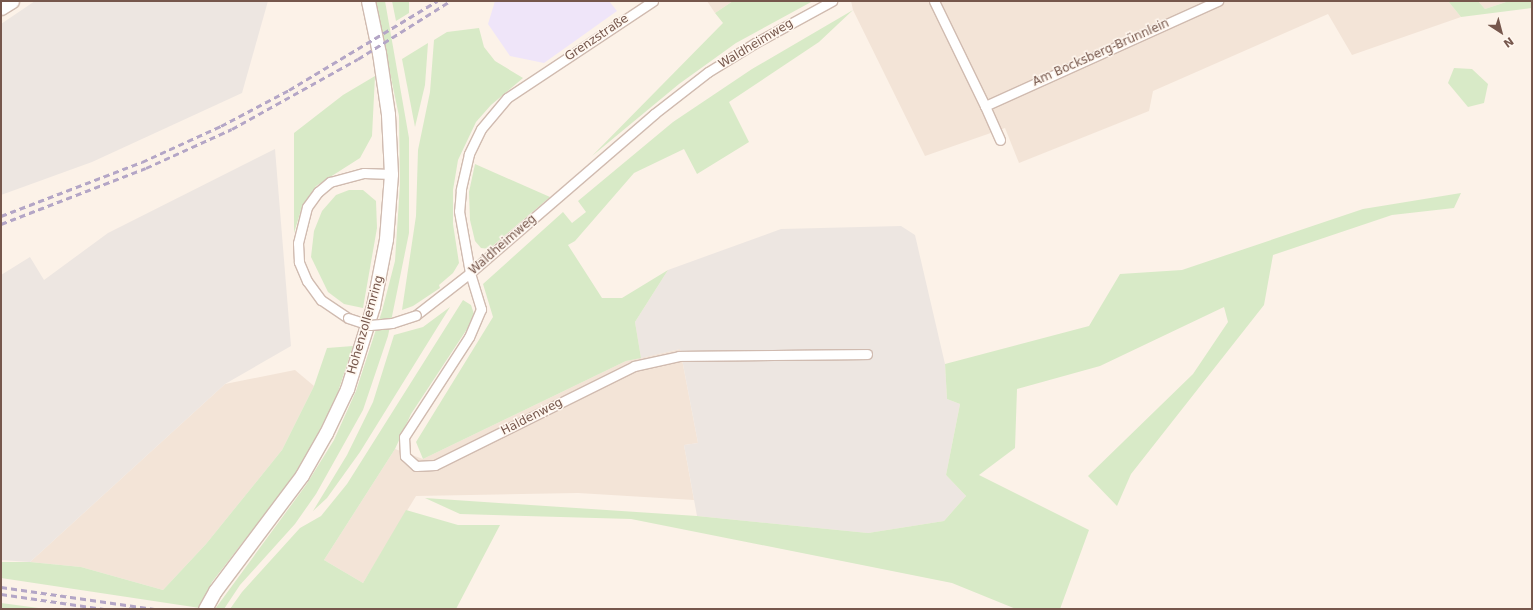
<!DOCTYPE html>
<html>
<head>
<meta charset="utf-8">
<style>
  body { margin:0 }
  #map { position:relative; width:1533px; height:610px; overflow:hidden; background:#fcf2e8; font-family:"DejaVu Sans",sans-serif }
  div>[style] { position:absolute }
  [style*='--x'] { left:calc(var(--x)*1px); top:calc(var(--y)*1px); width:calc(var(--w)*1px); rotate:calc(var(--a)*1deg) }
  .residential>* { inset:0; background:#f3e4d7 }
  .industrial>* { inset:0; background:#ede6e1 }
  .education>* { inset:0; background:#efe5f9 }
  .green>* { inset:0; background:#d8eac7 }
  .roads { filter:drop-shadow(1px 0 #d0bbb0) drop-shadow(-1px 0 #d0bbb0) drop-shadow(0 1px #d0bbb0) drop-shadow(0 -1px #d0bbb0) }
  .street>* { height:9px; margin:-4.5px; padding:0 4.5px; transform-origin:4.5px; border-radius:4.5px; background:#fff }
  .secondary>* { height:13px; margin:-6.5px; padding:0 6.5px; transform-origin:6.5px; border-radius:6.5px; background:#fff }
  .rail>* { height:3px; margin-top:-1.5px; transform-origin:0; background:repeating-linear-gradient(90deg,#b4a6c6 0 6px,transparent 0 10px) }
  .bridges { filter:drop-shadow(1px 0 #d0bbb0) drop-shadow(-1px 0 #d0bbb0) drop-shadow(0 1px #d0bbb0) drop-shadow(0 -1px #d0bbb0) }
  .street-bridge>* { height:9px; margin:-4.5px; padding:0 4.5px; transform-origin:4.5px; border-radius:4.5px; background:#fff }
  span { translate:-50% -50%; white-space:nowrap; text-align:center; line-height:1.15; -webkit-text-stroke:3px #fff7ef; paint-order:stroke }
  .street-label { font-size:12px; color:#76574c }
  .frame { position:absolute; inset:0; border:2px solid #76574c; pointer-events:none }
  .north { position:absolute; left:1481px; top:12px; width:40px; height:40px; -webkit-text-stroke:3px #fff7ef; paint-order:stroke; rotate:144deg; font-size:11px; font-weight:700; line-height:16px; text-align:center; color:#76574c }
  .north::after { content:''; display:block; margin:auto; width:14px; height:18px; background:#76574c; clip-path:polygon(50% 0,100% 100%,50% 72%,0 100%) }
</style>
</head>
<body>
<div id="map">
  <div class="residential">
    <i style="clip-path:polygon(707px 1px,733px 1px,715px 13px)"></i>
    <i style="clip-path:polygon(851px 1px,1448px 1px,1461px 17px,1352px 55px,1328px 14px,1153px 91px,1149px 111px,1019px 163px,1005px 128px,925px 156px,853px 10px)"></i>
    <i style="clip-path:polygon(1478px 1px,1509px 1px,1485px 9px)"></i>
    <i style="clip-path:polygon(680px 349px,698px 443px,684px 445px,694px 500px,578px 493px,416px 496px,363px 583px,324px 560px,395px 449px,423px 459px,626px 361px)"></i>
    <i style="clip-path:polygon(295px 370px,314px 386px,282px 450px,206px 544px,163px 590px,81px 567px,30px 562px,225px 384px)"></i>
  </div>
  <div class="industrial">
    <i style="clip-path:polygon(35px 1px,268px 1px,242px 93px,92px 162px,1px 195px,1px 24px)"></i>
    <i style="clip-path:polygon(275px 149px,291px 346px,225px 384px,30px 562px,1px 560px,1px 275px,30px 257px,44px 280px,108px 233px)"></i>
    <i style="clip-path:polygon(901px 226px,915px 235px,945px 364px,947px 399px,960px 404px,946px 475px,966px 496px,944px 521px,868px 533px,697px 516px,684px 445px,698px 443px,680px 349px,641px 358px,635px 322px,668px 270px,781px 229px)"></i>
  </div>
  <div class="education">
    <i style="clip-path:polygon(495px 1px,609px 1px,617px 11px,544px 63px,510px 56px,488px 24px)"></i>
  </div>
  <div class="green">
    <i style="clip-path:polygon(375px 1px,385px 1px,409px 138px,409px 233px,388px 336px,363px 410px,316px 494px,295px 524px,240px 585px,224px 609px,215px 609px,306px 485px,334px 440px,356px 391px,382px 311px,395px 261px,400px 184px,399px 116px)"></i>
    <i style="clip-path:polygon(392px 1px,409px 1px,409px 13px,396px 21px)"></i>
    <i style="clip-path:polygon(733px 1px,813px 1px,736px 43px,679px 84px,592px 156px,723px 23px,715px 13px)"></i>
    <i style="clip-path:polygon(1448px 1px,1478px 1px,1485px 9px,1509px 1px,1532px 1px,1532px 8px,1461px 17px)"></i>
    <i style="clip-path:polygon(853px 10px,819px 42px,729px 102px,749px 142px,697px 174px,684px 149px,634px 173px,575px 241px,568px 245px,602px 298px,622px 298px,668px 270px,635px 322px,641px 358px,626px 361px,423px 459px,416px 442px,493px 317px,483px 284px,563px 212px,572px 223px,586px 212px,578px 201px,673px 122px,752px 69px)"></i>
    <i style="clip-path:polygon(479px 28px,484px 47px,495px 61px,523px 78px,491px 105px,476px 122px,458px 160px,453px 190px,453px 224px,459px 263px,453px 273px,439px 285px,440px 288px,413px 306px,402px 310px,416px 216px,418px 150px,430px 92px,434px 40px,447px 32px)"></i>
    <i style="clip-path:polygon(428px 43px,425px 85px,415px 127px,402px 59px)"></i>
    <i style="clip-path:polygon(1454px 68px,1472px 69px,1488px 84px,1484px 103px,1468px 107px,1448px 83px)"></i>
    <i style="clip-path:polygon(375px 76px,372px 136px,360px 158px,316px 186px,302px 207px,294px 233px,294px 133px,343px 95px)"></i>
    <i style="clip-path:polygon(475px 164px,550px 197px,489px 249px,481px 248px,475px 241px,470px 220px,469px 192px)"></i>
    <i style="clip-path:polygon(349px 190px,363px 190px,376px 201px,377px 228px,363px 308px,344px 304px,328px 292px,311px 257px,314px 231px,322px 211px,336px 195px)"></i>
    <i style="clip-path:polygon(1461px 193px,1454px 208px,1392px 215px,1273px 255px,1264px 305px,1131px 474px,1117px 506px,1088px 476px,1193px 374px,1228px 322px,1224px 307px,1100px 366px,1017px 389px,1015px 448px,979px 475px,1089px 530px,1060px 609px,1016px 609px,952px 583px,631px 519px,460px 514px,425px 498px,697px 516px,868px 533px,944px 521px,966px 496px,946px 475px,960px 404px,947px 399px,945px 364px,1089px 326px,1120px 274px,1182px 270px,1363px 209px)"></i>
    <i style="clip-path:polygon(463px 300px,471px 305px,474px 314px,469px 326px,411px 414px,395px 449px,324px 560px,363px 583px,406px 510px,458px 525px,500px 525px,456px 609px,230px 609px,242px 592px,300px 528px,321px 516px,347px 484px)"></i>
    <i style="clip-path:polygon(450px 307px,360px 452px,327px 498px,313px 511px,347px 455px,373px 402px,394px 335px,423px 327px)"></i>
    <i style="clip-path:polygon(353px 346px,336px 398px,311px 447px,292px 479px,212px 582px,200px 608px,1px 578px,1px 562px,30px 562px,81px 567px,163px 590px,206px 544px,282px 450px,314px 386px,327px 348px)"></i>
    <i style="clip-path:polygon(1px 603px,46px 609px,1px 609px)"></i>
  </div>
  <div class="roads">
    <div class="street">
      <i style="--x:653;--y:1;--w:175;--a:146.4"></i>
      <i style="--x:507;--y:98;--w:40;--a:130"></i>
      <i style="--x:481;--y:129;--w:28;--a:116"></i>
      <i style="--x:469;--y:154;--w:37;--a:103"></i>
      <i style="--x:461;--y:190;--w:21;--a:95"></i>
      <i style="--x:459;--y:211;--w:63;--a:79.9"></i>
      <i style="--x:470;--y:273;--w:38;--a:73"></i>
      <i style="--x:481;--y:309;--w:30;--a:113"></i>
      <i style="--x:469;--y:337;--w:119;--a:123"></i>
      <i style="--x:404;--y:437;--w:19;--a:87"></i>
      <i style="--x:405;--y:456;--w:15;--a:42"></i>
      <i style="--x:416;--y:466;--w:19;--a:-3"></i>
      <i style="--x:435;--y:465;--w:222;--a:-26.4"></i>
      <i style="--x:634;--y:366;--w:46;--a:-12.5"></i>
      <i style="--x:679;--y:356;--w:188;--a:-0.6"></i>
      <i style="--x:934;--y:1;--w:117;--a:64.1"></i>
      <i style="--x:985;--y:106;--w:256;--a:-24.3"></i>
      <i style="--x:985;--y:106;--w:37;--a:66"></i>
      <i style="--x:416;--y:315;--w:68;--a:-37.9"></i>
      <i style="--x:470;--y:273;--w:243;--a:-40.8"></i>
      <i style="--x:654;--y:114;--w:68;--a:-37.9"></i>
      <i style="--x:708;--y:72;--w:55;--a:-31.7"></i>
      <i style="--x:755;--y:43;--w:88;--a:-28.6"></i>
      <i style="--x:348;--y:318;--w:32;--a:-146"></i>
      <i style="--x:321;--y:300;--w:24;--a:-126"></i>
      <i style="--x:307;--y:281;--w:21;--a:-113"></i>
      <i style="--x:299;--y:262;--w:19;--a:-93"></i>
      <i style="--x:298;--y:243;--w:37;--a:-76"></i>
      <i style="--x:307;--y:207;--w:19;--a:-54"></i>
      <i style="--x:318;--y:192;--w:16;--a:-40"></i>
      <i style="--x:330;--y:182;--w:35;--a:-15"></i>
      <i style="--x:364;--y:173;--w:27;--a:2"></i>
    </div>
    <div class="secondary">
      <i style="--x:1;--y:8;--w:13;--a:-32"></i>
      <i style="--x:205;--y:609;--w:21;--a:-61"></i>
      <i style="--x:215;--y:591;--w:145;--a:-53.1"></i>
      <i style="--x:302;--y:475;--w:48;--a:-60.3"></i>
      <i style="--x:326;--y:433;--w:49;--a:-64.5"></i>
      <i style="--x:347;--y:389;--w:87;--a:-72.6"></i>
      <i style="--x:373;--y:306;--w:68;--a:-79"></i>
      <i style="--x:386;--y:239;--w:65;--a:-85.6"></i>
      <i style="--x:391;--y:174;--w:60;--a:-92.9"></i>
      <i style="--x:388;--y:114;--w:62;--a:-98.4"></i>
      <i style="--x:379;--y:53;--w:53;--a:-101.9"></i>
    </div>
  </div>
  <div class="rail">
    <i style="--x:1;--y:216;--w:151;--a:-21"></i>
    <i style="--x:142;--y:162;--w:87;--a:-24.5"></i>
    <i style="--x:221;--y:126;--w:77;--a:-27.9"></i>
    <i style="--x:289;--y:90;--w:173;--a:-31"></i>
    <i style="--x:1;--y:224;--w:155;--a:-21.1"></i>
    <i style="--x:146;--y:168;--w:94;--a:-24.4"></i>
    <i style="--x:232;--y:129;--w:144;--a:-29.1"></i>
    <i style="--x:358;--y:59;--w:109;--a:-32.2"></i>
    <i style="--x:1;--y:587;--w:155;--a:8.2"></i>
    <i style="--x:1;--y:594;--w:104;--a:8.3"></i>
  </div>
  <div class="bridges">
    <div class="street-bridge">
      <i style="--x:348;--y:318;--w:23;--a:18"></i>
      <i style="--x:370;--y:325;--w:22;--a:-5"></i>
      <i style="--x:392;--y:323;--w:25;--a:-18"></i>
    </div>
  </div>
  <div class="street-label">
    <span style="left:597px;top:38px;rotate:-34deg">Grenzstraße</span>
    <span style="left:756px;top:44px;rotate:-31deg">Waldheimweg</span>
    <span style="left:1101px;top:53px;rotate:-24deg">Am Bocksberg-Brünnlein</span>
    <span style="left:503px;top:245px;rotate:-41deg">Waldheimweg</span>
    <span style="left:366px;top:325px;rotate:-74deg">Hohenzollernring</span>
    <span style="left:532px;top:417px;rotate:-27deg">Haldenweg</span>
  </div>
  <div class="frame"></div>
  <div class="north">N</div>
</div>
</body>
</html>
